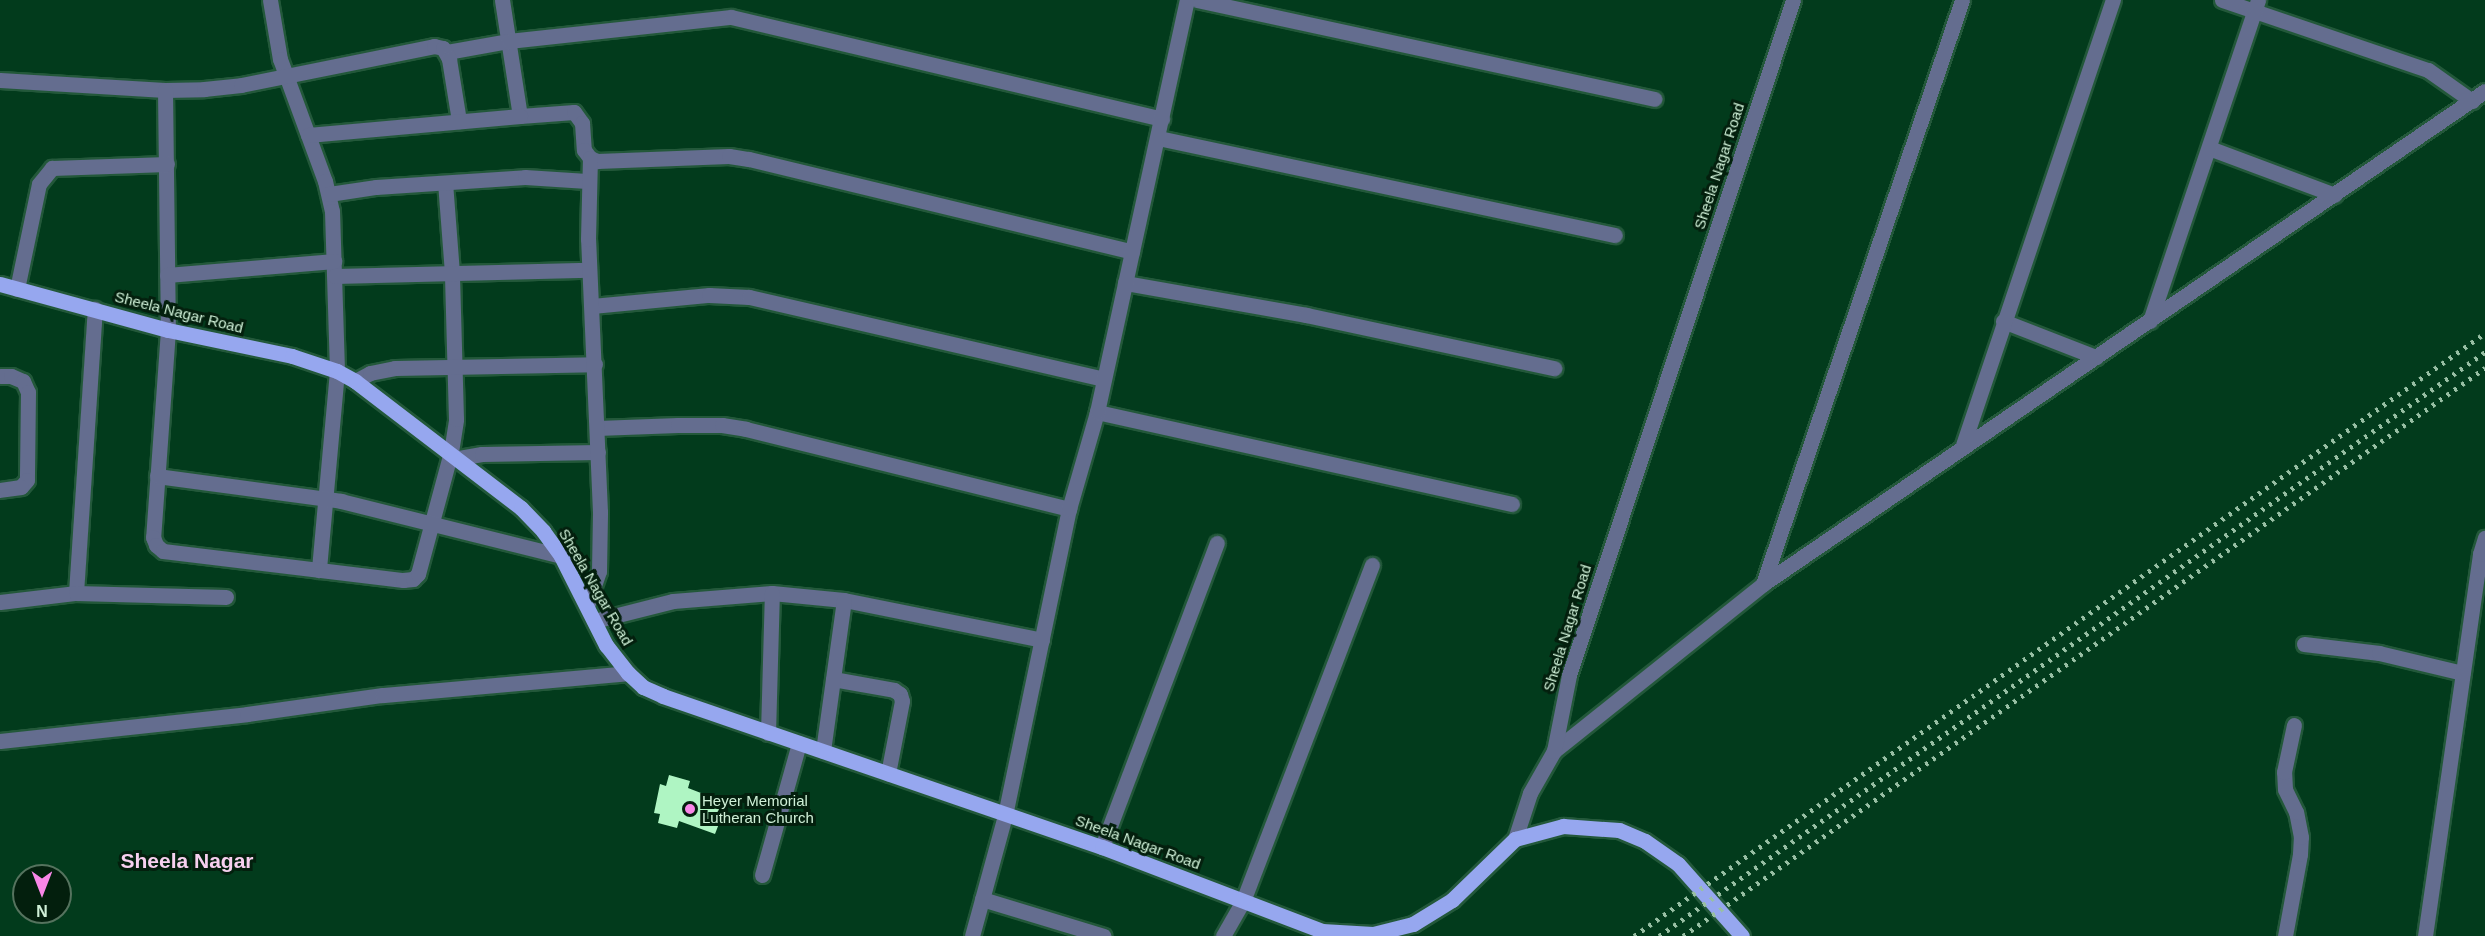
<!DOCTYPE html>
<html>
<head>
<meta charset="utf-8">
<style>
  body { margin:0 }
  #map { position:relative; width:2485px; height:936px; overflow:hidden; background:#023b1c; font-family:Arial,sans-serif }
  div>[style] { position:absolute }
  [style*='--x'] { left:calc(var(--x)*1px); top:calc(var(--y)*1px); width:calc(var(--w)*1px); rotate:calc(var(--a)*1deg) }
  .building>* { inset:0; background:#aff5c3 }
  .roads { filter:drop-shadow(2px 0 #23583a) drop-shadow(-2px 0 #23583a) drop-shadow(0 2px #23583a) drop-shadow(0 -2px #23583a) }
  .minor>* { height:15px; margin:-7.5px; padding:0 7.5px; transform-origin:7.5px; border-radius:7.5px; background:#646d8f }
  .major>* { height:15px; margin:-7.5px; padding:0 7.5px; transform-origin:7.5px; border-radius:7.5px; background:#96a7ef }
  .rail>* { height:4.5px; margin-top:-2.25px; transform-origin:0; background:repeating-linear-gradient(90deg,#98bfa4 0 3px,transparent 0 9px) }
  .dots>* { width:16px; height:16px; translate:-50% -50%; box-sizing:border-box; border:3px solid #031f0d; border-radius:50% }
  span { translate:-50% -50%; white-space:nowrap; text-align:center; line-height:1.15; -webkit-text-stroke:6px #031f0d; paint-order:stroke }
  .street-label { font-size:15px; color:#cff0d7 }
  .poi-label { font-size:15px; color:#cff0d7 }
  .left { translate:0 -50%; text-align:left }
  .district-label { font-size:21px; color:#f7d0ef; font-weight:700 }
  .north { position:absolute; left:12px; top:864px; width:60px; height:60px; box-sizing:border-box; background:#031f0d; border:2px solid #55735e; border-radius:50%; rotate:180deg; font-size:16px; font-weight:700; line-height:24px; text-align:center; color:#cff0d7 }
  .north::after { content:''; display:block; margin:auto; width:21px; height:27px; background:#f987e8; clip-path:polygon(50% 0,100% 100%,50% 72%,0 100%) }
</style>
</head>
<body>
<div id="map">
  <div class="building">
    <i style="clip-path:polygon(669px 775px,690px 781px,688px 788px,727px 803px,715px 834px,679px 821px,677px 828px,658px 823px,660px 814px,654px 813px,660px 784px,666px 786px)"></i>
  </div>
  <div class="roads">
    <div class="minor">
      <i style="--x:270;--y:0;--w:60;--a:80.4"></i>
      <i style="--x:280;--y:59;--w:130;--a:69.8"></i>
      <i style="--x:325;--y:181;--w:31;--a:77"></i>
      <i style="--x:332;--y:211;--w:160;--a:88.2"></i>
      <i style="--x:337;--y:371;--w:200;--a:95.2"></i>
      <i style="--x:502;--y:0;--w:117;--a:81.2"></i>
      <i style="--x:520;--y:116;--w:54;--a:-4.2"></i>
      <i style="--x:574;--y:112;--w:14;--a:54"></i>
      <i style="--x:582;--y:123;--w:27;--a:86"></i>
      <i style="--x:584;--y:150;--w:10;--a:53"></i>
      <i style="--x:590;--y:158;--w:8;--a:23"></i>
      <i style="--x:597;--y:161;--w:132;--a:-2.2"></i>
      <i style="--x:729;--y:156;--w:20;--a:9"></i>
      <i style="--x:749;--y:159;--w:394;--a:13.6"></i>
      <i style="--x:1197;--y:0;--w:468;--a:12.2"></i>
      <i style="--x:2222;--y:0;--w:218;--a:18.8"></i>
      <i style="--x:2428;--y:70;--w:54;--a:35.2"></i>
      <i style="--x:447;--y:52;--w:63;--a:-10.1"></i>
      <i style="--x:509;--y:41;--w:223;--a:-6.2"></i>
      <i style="--x:731;--y:17;--w:443;--a:13.3"></i>
      <i style="--x:0;--y:80;--w:165;--a:3.5"></i>
      <i style="--x:165;--y:90;--w:39;--a:-1"></i>
      <i style="--x:204;--y:89;--w:37;--a:-6"></i>
      <i style="--x:241;--y:85;--w:197;--a:-11.4"></i>
      <i style="--x:434;--y:46;--w:9;--a:13"></i>
      <i style="--x:443;--y:48;--w:13;--a:61"></i>
      <i style="--x:449;--y:59;--w:63;--a:80.8"></i>
      <i style="--x:165;--y:90;--w:240;--a:89.3"></i>
      <i style="--x:168;--y:330;--w:208;--a:94.1"></i>
      <i style="--x:153;--y:537;--w:9;--a:69"></i>
      <i style="--x:156;--y:545;--w:9;--a:41"></i>
      <i style="--x:163;--y:551;--w:242;--a:6.9"></i>
      <i style="--x:403;--y:580;--w:10;--a:-6"></i>
      <i style="--x:413;--y:579;--w:7;--a:-45"></i>
      <i style="--x:418;--y:574;--w:126;--a:-74.9"></i>
      <i style="--x:451;--y:452;--w:33;--a:-81"></i>
      <i style="--x:456;--y:419;--w:146;--a:-91.6"></i>
      <i style="--x:452;--y:273;--w:90;--a:-94.4"></i>
      <i style="--x:308;--y:135;--w:213;--a:-5.1"></i>
      <i style="--x:1158;--y:138;--w:467;--a:12"></i>
      <i style="--x:2209;--y:148;--w:134;--a:20.5"></i>
      <i style="--x:329;--y:194;--w:48;--a:-8.5"></i>
      <i style="--x:376;--y:187;--w:149;--a:-3.8"></i>
      <i style="--x:525;--y:177;--w:62;--a:3.7"></i>
      <i style="--x:167;--y:275;--w:168;--a:-4.8"></i>
      <i style="--x:335;--y:276;--w:254;--a:-1.4"></i>
      <i style="--x:1125;--y:283;--w:184;--a:10"></i>
      <i style="--x:1306;--y:315;--w:254;--a:12.1"></i>
      <i style="--x:17;--y:289;--w:107;--a:-78.2"></i>
      <i style="--x:39;--y:184;--w:21;--a:-51"></i>
      <i style="--x:52;--y:168;--w:115;--a:-2"></i>
      <i style="--x:592;--y:306;--w:118;--a:-5.4"></i>
      <i style="--x:709;--y:295;--w:40;--a:2.9"></i>
      <i style="--x:749;--y:297;--w:364;--a:13"></i>
      <i style="--x:2003;--y:321;--w:100;--a:21.2"></i>
      <i style="--x:2150;--y:321;--w:339;--a:-71.4"></i>
      <i style="--x:0;--y:376;--w:11;--a:0"></i>
      <i style="--x:11;--y:376;--w:13;--a:23"></i>
      <i style="--x:23;--y:381;--w:12;--a:66"></i>
      <i style="--x:28;--y:392;--w:88;--a:90.7"></i>
      <i style="--x:27;--y:480;--w:9;--a:131"></i>
      <i style="--x:21;--y:487;--w:21;--a:172"></i>
      <i style="--x:355;--y:381;--w:17;--a:-28"></i>
      <i style="--x:370;--y:373;--w:25;--a:-11"></i>
      <i style="--x:395;--y:368;--w:200;--a:-1.1"></i>
      <i style="--x:1097;--y:412;--w:425;--a:12.5"></i>
      <i style="--x:597;--y:428;--w:81;--a:-2.1"></i>
      <i style="--x:678;--y:425;--w:44;--a:0"></i>
      <i style="--x:722;--y:425;--w:24;--a:9"></i>
      <i style="--x:746;--y:429;--w:333;--a:13.9"></i>
      <i style="--x:1963;--y:445;--w:470;--a:-71.4"></i>
      <i style="--x:459;--y:458;--w:23;--a:-10"></i>
      <i style="--x:482;--y:454;--w:116;--a:-1"></i>
      <i style="--x:157;--y:476;--w:186;--a:7.7"></i>
      <i style="--x:341;--y:501;--w:227;--a:14"></i>
      <i style="--x:1763;--y:584;--w:617;--a:-71.18"></i>
      <i style="--x:76;--y:593;--w:285;--a:-86.2"></i>
      <i style="--x:0;--y:602;--w:77;--a:-6.8"></i>
      <i style="--x:76;--y:593;--w:150;--a:1.5"></i>
      <i style="--x:587;--y:606;--w:37;--a:-71"></i>
      <i style="--x:599;--y:571;--w:59;--a:-89"></i>
      <i style="--x:600;--y:512;--w:273;--a:-92.5"></i>
      <i style="--x:588;--y:239;--w:81;--a:-88.6"></i>
      <i style="--x:594;--y:621;--w:81;--a:-14.2"></i>
      <i style="--x:673;--y:601;--w:99;--a:-4.6"></i>
      <i style="--x:772;--y:593;--w:72;--a:5.6"></i>
      <i style="--x:844;--y:600;--w:202;--a:11.4"></i>
      <i style="--x:2304;--y:644;--w:76;--a:6.8"></i>
      <i style="--x:2379;--y:653;--w:86;--a:13.4"></i>
      <i style="--x:833;--y:679;--w:62;--a:10.2"></i>
      <i style="--x:894;--y:690;--w:7;--a:34"></i>
      <i style="--x:900;--y:694;--w:7;--a:74"></i>
      <i style="--x:902;--y:701;--w:74;--a:100.9"></i>
      <i style="--x:768;--y:733;--w:140;--a:-88.4"></i>
      <i style="--x:0;--y:741;--w:248;--a:-6.2"></i>
      <i style="--x:247;--y:714;--w:137;--a:-8"></i>
      <i style="--x:383;--y:695;--w:246;--a:-5.1"></i>
      <i style="--x:823;--y:751;--w:152;--a:-82.1"></i>
      <i style="--x:1554;--y:751;--w:268;--a:-38.6"></i>
      <i style="--x:1763;--y:584;--w:874;--a:-34.33"></i>
      <i style="--x:1515;--y:839;--w:48;--a:-71.9"></i>
      <i style="--x:1530;--y:793;--w:48;--a:-60.3"></i>
      <i style="--x:1554;--y:751;--w:77;--a:-78.8"></i>
      <i style="--x:1569;--y:675;--w:711;--a:-71.64"></i>
      <i style="--x:1102;--y:847;--w:325;--a:-69.3"></i>
      <i style="--x:762;--y:875;--w:137;--a:-74.3"></i>
      <i style="--x:982;--y:899;--w:127;--a:16.9"></i>
      <i style="--x:972;--y:936;--w:125;--a:-74.7"></i>
      <i style="--x:1005;--y:815;--w:313;--a:-78.2"></i>
      <i style="--x:1069;--y:509;--w:101;--a:-73.9"></i>
      <i style="--x:1097;--y:412;--w:422;--a:-77.7"></i>
      <i style="--x:1223;--y:936;--w:40;--a:-60.3"></i>
      <i style="--x:1243;--y:901;--w:360;--a:-69"></i>
      <i style="--x:2285;--y:936;--w:83;--a:-79.6"></i>
      <i style="--x:2300;--y:854;--w:17;--a:-87"></i>
      <i style="--x:2301;--y:837;--w:25;--a:-101"></i>
      <i style="--x:2296;--y:812;--w:25;--a:-116"></i>
      <i style="--x:2285;--y:789;--w:17;--a:-93"></i>
      <i style="--x:2284;--y:772;--w:48;--a:-78"></i>
      <i style="--x:2425;--y:936;--w:386;--a:-81.8"></i>
      <i style="--x:2480;--y:554;--w:17;--a:-73"></i>
    </div>
    <div class="major">
      <i style="--x:0;--y:284;--w:174;--a:15.3"></i>
      <i style="--x:168;--y:330;--w:127;--a:11.8"></i>
      <i style="--x:292;--y:356;--w:47;--a:18.4"></i>
      <i style="--x:337;--y:371;--w:21;--a:29"></i>
      <i style="--x:355;--y:381;--w:209;--a:37.4"></i>
      <i style="--x:521;--y:508;--w:32;--a:46"></i>
      <i style="--x:543;--y:531;--w:31;--a:54"></i>
      <i style="--x:561;--y:556;--w:100;--a:63.2"></i>
      <i style="--x:606;--y:645;--w:36;--a:52"></i>
      <i style="--x:628;--y:673;--w:21;--a:43"></i>
      <i style="--x:643;--y:687;--w:22;--a:24"></i>
      <i style="--x:663;--y:696;--w:464;--a:19"></i>
      <i style="--x:1102;--y:847;--w:235;--a:20.9"></i>
      <i style="--x:1322;--y:931;--w:51;--a:3.4"></i>
      <i style="--x:1373;--y:934;--w:41;--a:-14"></i>
      <i style="--x:1413;--y:924;--w:46;--a:-31.6"></i>
      <i style="--x:1452;--y:900;--w:88;--a:-44.1"></i>
      <i style="--x:1515;--y:839;--w:50;--a:-15.2"></i>
      <i style="--x:1563;--y:826;--w:56;--a:4.1"></i>
      <i style="--x:1619;--y:830;--w:28;--a:23"></i>
      <i style="--x:1645;--y:841;--w:40;--a:34.9"></i>
      <i style="--x:1678;--y:864;--w:96;--a:48.4"></i>
    </div>
  </div>
  <div class="rail">
    <i style="--x:1634;--y:936;--w:1043;--a:-35.32"></i>
    <i style="--x:1659;--y:936;--w:1012;--a:-35.26"></i>
    <i style="--x:1683;--y:936;--w:983;--a:-35.31"></i>
  </div>
  <div class="dots">
    <i style="left:690px;top:809px;background:#f987e8"></i>
  </div>
  <div class="street-label">
    <span style="left:1719px;top:166px;rotate:-72deg">Sheela Nagar Road</span>
    <span style="left:179px;top:312px;rotate:14deg">Sheela Nagar Road</span>
    <span style="left:596px;top:587px;rotate:60deg">Sheela Nagar Road</span>
    <span style="left:1567px;top:628px;rotate:-73deg">Sheela Nagar Road</span>
    <span style="left:1138px;top:842px;rotate:20deg">Sheela Nagar Road</span>
  </div>
  <div class="poi-label">
    <span class="left" style="left:702px;top:809px">Heyer Memorial<br>Lutheran Church</span>
  </div>
  <div class="district-label">
    <span style="left:187px;top:861px">Sheela Nagar</span>
  </div>
  <div class="north">N</div>
</div>
</body>
</html>
